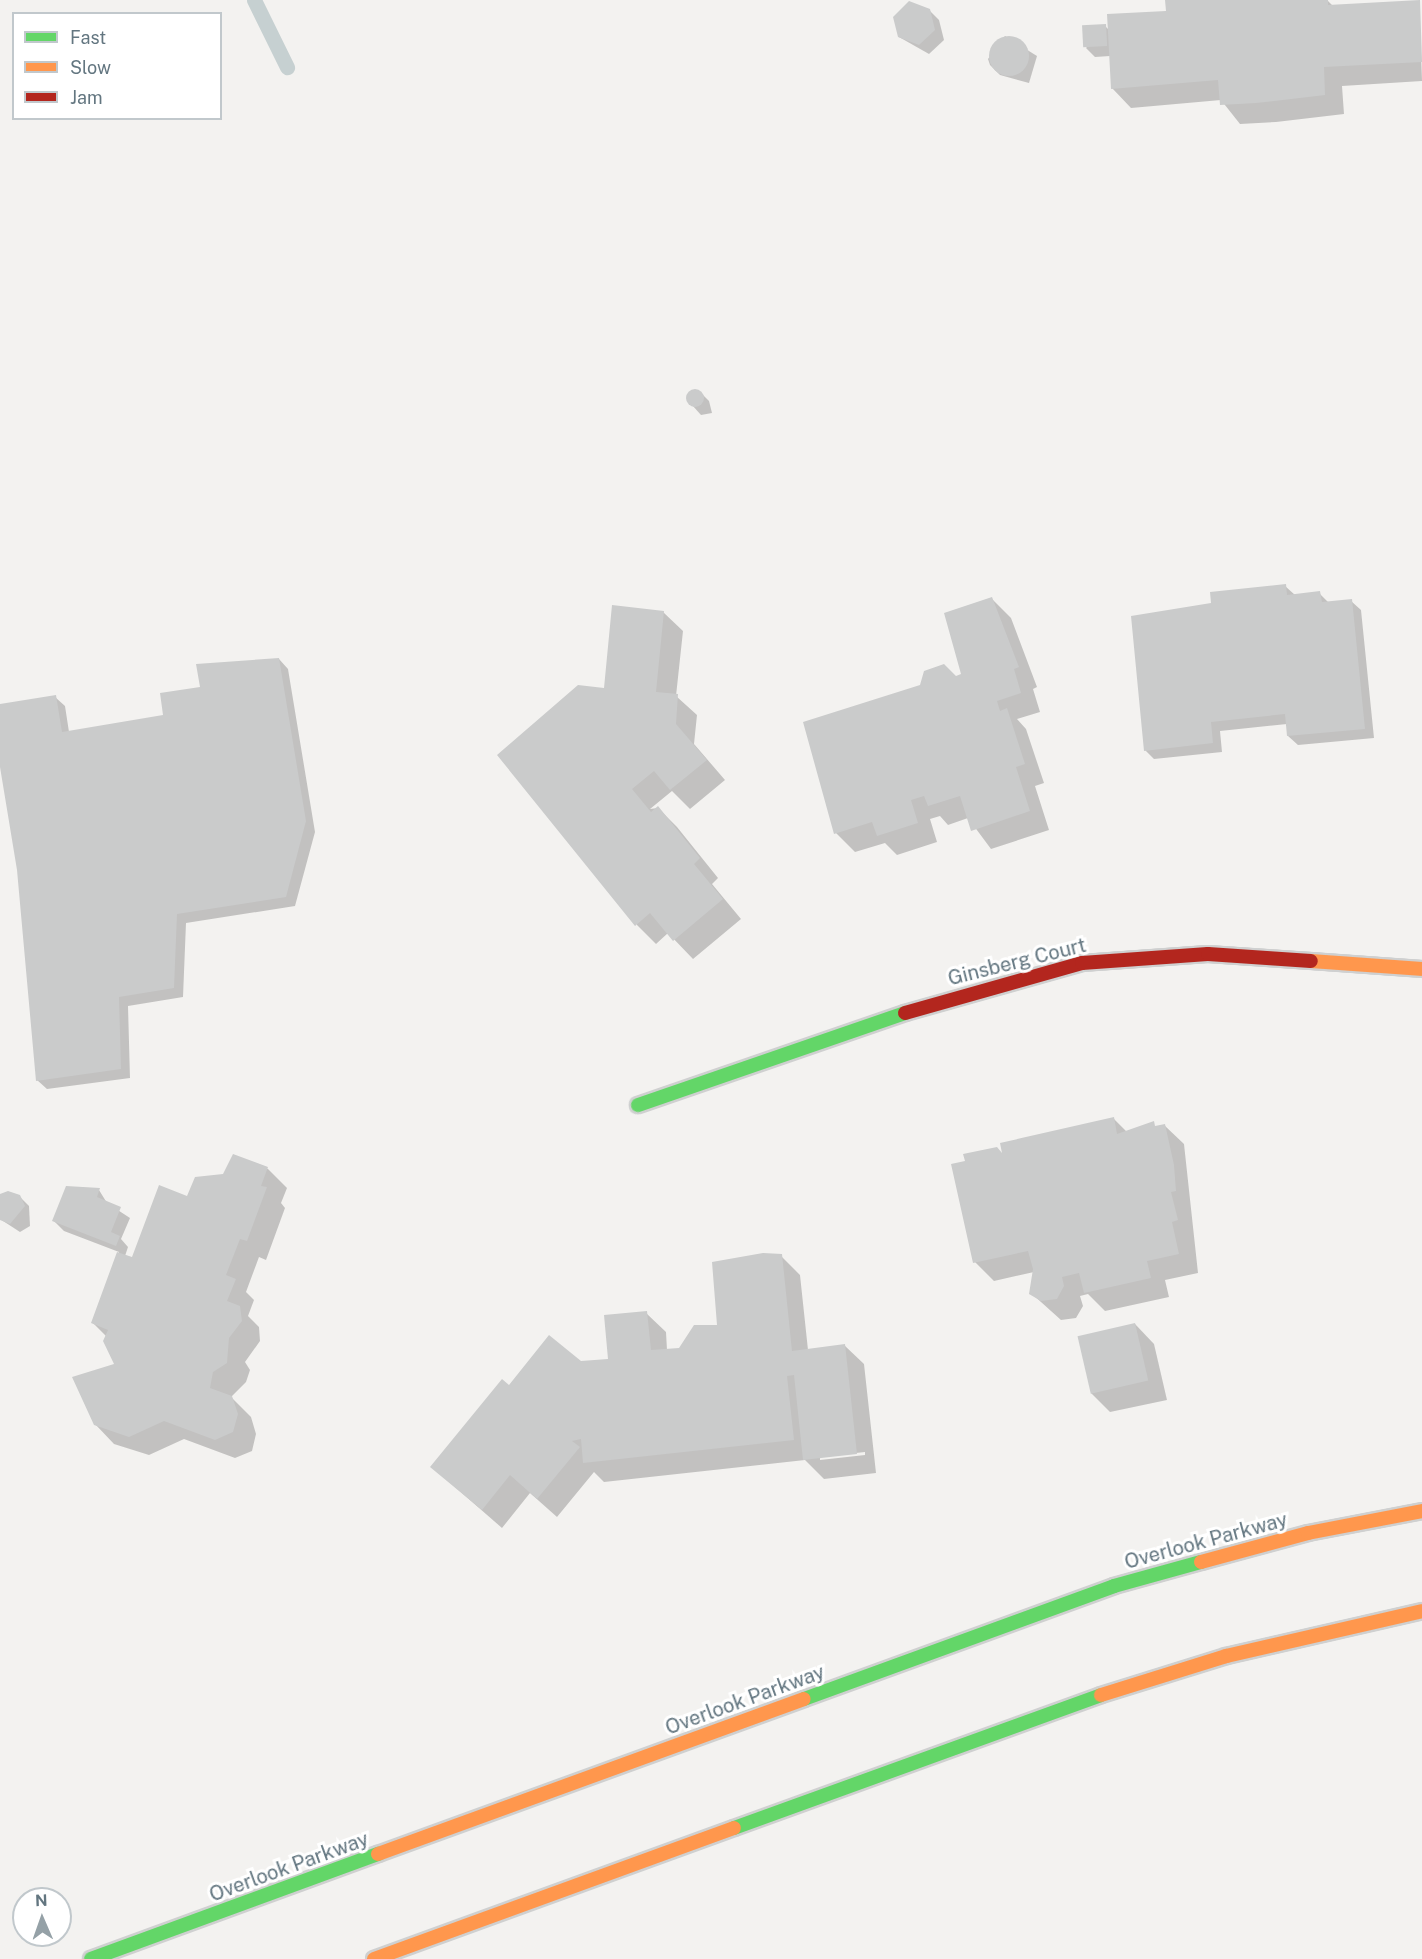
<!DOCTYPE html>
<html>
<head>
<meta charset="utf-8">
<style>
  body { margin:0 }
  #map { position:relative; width:1422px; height:1959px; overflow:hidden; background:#f3f2f0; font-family:"Public Sans",sans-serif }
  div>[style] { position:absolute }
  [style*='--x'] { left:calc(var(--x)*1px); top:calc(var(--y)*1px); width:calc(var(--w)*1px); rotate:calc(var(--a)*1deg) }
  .shadow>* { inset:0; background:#0003 }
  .stream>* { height:15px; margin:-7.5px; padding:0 7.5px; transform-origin:7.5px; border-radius:7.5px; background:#c6d0d1 }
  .building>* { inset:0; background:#cacbcb; transform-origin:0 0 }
  .round { border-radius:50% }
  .roads { filter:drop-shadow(2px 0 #cfd0d0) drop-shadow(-2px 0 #cfd0d0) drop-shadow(0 2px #cfd0d0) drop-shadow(0 -2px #cfd0d0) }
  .fast>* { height:14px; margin:-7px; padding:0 7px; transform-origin:7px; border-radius:7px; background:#63d668 }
  .slow>* { height:14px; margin:-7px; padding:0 7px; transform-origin:7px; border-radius:7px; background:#ff974d }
  .jam>* { height:14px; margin:-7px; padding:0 7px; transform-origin:7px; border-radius:7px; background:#b3261e }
  span { translate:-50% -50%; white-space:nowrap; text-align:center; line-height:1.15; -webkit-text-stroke:6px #fff; paint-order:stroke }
  .street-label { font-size:20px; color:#637680 }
  .legend { position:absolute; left:12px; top:12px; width:210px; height:108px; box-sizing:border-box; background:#fff; border:2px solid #c1c8cc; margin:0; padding:8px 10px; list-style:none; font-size:18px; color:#637680 }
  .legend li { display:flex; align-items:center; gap:12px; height:30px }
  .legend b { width:30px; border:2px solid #c1c8cc }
  .north { position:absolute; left:12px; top:1887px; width:60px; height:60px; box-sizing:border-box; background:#fff; border:2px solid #c1c8cc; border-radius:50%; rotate:358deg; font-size:16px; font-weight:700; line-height:24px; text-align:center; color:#637680 }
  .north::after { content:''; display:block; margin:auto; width:21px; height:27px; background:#95a1a7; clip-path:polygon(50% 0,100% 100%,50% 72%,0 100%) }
</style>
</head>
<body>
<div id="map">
  <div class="shadow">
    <i style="clip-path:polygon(1166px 0,1328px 1px,1333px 6px,1419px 1px,1422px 81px,1342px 86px,1344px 114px,1276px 122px,1240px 124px,1221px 100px,1131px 108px,1112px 88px,1110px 56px,1095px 57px,1086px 48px,1105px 26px,1109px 30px,1167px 13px)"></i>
    <i style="clip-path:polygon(929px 10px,939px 20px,944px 40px,929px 54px,899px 37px)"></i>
    <i style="clip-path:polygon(1005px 36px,1037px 56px,1029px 83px,1000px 75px,990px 65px,988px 59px)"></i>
    <i style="clip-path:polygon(699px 391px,709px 401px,712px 413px,701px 415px,692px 405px,691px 392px)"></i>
    <i style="clip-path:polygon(1285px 586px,1295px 595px,1319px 593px,1329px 603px,1351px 601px,1361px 610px,1374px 738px,1298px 745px,1288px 736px,1287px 724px,1220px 731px,1222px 752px,1154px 759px,1145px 750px,1213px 604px)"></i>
    <i style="clip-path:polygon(992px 599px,1011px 618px,1037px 687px,1033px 689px,1040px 712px,1017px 719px,1026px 729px,1044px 783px,1035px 786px,1049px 830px,991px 849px,968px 818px,948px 825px,940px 816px,930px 819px,937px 842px,897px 855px,885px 843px,855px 852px,836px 833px,955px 677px,963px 675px)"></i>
    <i style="clip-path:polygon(663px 612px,683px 631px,676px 696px,697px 715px,694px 744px,725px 780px,690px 809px,672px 791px,650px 809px,658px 808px,677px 827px,718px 878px,712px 884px,741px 919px,693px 959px,668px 933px,656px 944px,637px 925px,606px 689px)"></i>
    <i style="clip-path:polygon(279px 659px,288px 669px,315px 832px,295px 906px,186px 923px,183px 997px,128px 1006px,130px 1078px,47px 1089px,37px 1080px,18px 870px,0 758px,0 706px,55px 697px,65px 706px,69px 732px,165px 716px,201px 688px)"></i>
    <i style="clip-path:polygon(1114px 1119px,1127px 1132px,1164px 1125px,1184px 1144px,1198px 1273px,1165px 1280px,1169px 1297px,1105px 1311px,1088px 1294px,1080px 1296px,1083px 1306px,1076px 1318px,1061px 1320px,1031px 1293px,1034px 1272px,994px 1281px,975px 1262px,1004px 1156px)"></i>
    <i style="clip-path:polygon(234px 1155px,268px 1169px,287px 1188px,281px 1203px,285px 1208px,266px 1260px,259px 1257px,246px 1292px,254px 1300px,248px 1316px,259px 1327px,260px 1341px,245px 1362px,250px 1370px,246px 1382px,231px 1397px,251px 1417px,256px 1434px,252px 1451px,235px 1458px,184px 1439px,149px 1455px,114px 1444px,95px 1424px,116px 1365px,107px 1337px,92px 1322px,119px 1252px,64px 1231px,54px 1221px,99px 1190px,107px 1203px,130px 1218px,121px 1239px,128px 1247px,125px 1256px,133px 1259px,188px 1198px,224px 1175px)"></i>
    <i style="clip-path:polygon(0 1196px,19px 1196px,29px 1206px,30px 1226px,20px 1232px,0 1219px)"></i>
    <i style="clip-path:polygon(evenodd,781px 1256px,800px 1275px,808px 1350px,844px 1345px,864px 1364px,876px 1473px,824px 1479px,805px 1460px,604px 1482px,594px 1472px,557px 1517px,530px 1493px,502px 1528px,432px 1467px,509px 1387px,581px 1363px,610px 1360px,646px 1313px,666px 1332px,667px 1350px,679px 1349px,718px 1326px,713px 1263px,781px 1256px,865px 1452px,865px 1455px,820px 1460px,820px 1457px,865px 1452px)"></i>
    <i style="clip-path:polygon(1135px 1324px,1154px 1344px,1167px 1400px,1110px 1412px,1091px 1393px)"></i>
  </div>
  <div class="stream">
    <i style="--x:254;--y:0;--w:75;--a:63.8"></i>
  </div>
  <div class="building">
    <i style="clip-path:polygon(1165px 0,1328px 0,1328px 5px,1420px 0,1422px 62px,1324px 67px,1325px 95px,1256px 103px,1220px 105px,1218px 80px,1111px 89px,1107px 14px,1166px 11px)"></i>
    <i style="clip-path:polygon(909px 1px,930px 9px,935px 30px,919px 45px,898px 37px,893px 17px)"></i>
    <i style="left:1106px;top:24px;width:22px;height:24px;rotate:87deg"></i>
    <i class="round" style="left:989px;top:36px;width:40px;height:40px"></i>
    <i class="round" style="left:686px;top:389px;width:18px;height:18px"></i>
    <i style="clip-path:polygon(1286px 584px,1287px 595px,1320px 591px,1322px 602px,1352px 599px,1365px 729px,1287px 736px,1285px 714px,1211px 722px,1213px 743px,1144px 751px,1131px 616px,1211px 603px,1210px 592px)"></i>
    <i style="clip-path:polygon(992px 597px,1019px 667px,1014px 669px,1021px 693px,997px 701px,1000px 711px,1007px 708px,1025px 764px,1016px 767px,1030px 811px,971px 831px,960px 796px,928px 806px,924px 796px,911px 800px,918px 823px,877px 836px,872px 822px,834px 834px,803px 722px,920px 685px,924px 671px,944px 664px,956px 676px,961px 674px,944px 613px)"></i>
    <i style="clip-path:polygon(612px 605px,664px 611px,656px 692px,678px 694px,676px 724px,707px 760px,670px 790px,654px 771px,632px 789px,651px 812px,658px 806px,700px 858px,694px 864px,723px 899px,673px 941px,650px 913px,635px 926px,497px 755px,578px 685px,604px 688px)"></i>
    <i style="clip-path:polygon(279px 658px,306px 821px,286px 897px,177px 914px,174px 988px,119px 997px,121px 1069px,36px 1081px,17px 870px,0 767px,0 704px,56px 695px,62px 732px,163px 715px,160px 693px,200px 687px,196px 664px)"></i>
    <i style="clip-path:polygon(1114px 1117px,1117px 1134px,1154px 1121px,1155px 1126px,1165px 1124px,1174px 1165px,1176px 1191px,1171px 1192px,1178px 1220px,1172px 1222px,1179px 1254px,1147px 1261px,1151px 1278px,1084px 1293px,1079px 1273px,1062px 1277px,1064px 1286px,1057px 1299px,1041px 1301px,1029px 1294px,1033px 1269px,1028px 1251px,973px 1263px,951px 1164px,965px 1161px,963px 1154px,997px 1147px,1002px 1153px,1000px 1143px)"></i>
    <i style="clip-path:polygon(233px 1154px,268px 1167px,261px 1186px,267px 1187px,247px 1241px,240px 1239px,226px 1275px,236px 1279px,227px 1301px,240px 1306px,242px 1321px,229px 1338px,227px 1363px,213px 1372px,210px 1388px,232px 1396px,238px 1414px,233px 1432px,215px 1440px,164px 1421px,129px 1437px,94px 1425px,72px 1377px,114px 1364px,103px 1341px,108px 1330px,91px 1323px,117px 1252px,132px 1257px,159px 1185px,187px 1196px,195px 1177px,223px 1174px)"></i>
    <i style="clip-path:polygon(66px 1186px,100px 1188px,97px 1197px,121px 1207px,111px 1232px,120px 1236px,116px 1246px,52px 1221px)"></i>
    <i style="clip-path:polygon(8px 1191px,20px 1195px,25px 1206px,10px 1224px,0 1220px,0 1194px)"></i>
    <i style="clip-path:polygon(763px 1253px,782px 1254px,792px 1351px,845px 1344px,857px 1454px,803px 1460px,794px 1375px,787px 1376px,794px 1440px,583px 1463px,581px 1439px,572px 1441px,580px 1447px,537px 1499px,510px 1475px,482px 1510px,430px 1467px,502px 1379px,509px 1385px,549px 1335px,581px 1361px,608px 1359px,604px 1315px,647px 1311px,651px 1350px,679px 1348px,694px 1325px,717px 1325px,712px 1262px)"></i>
    <i style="left:1135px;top:1323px;width:59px;height:59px;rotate:77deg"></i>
  </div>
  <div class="roads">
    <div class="fast">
      <i style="--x:638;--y:1105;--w:282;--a:-19"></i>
      <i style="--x:804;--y:1699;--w:330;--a:-20"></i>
      <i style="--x:1114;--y:1586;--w:90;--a:-15.4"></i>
      <i style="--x:734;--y:1828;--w:390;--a:-19.9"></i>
      <i style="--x:91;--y:1959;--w:306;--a:-20.1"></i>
    </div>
    <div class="slow">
      <i style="--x:1311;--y:961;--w:111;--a:4.1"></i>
      <i style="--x:1201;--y:1562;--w:111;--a:-15.2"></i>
      <i style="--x:1308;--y:1533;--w:116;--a:-10.9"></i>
      <i style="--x:1101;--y:1695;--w:131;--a:-17.3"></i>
      <i style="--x:1226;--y:1656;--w:201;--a:-12.9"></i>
      <i style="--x:378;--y:1854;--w:453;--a:-20"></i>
      <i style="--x:374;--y:1959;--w:383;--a:-20"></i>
    </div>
    <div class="jam">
      <i style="--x:905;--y:1013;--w:184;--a:-15.8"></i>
      <i style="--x:1082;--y:963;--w:126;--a:-4.1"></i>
      <i style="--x:1208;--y:954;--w:103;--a:3.9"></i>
    </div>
  </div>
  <div class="street-label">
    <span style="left:1017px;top:962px;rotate:-14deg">Ginsberg Court</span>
    <span style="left:1206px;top:1541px;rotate:-15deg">Overlook Parkway</span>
    <span style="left:745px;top:1700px;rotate:-20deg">Overlook Parkway</span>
    <span style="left:289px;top:1867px;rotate:-20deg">Overlook Parkway</span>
  </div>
  <ul class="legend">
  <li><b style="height:8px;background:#63d668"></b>Fast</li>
  <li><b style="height:8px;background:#ff974d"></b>Slow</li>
  <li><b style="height:8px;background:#b3261e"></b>Jam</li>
  </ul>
  <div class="north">N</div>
</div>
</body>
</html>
